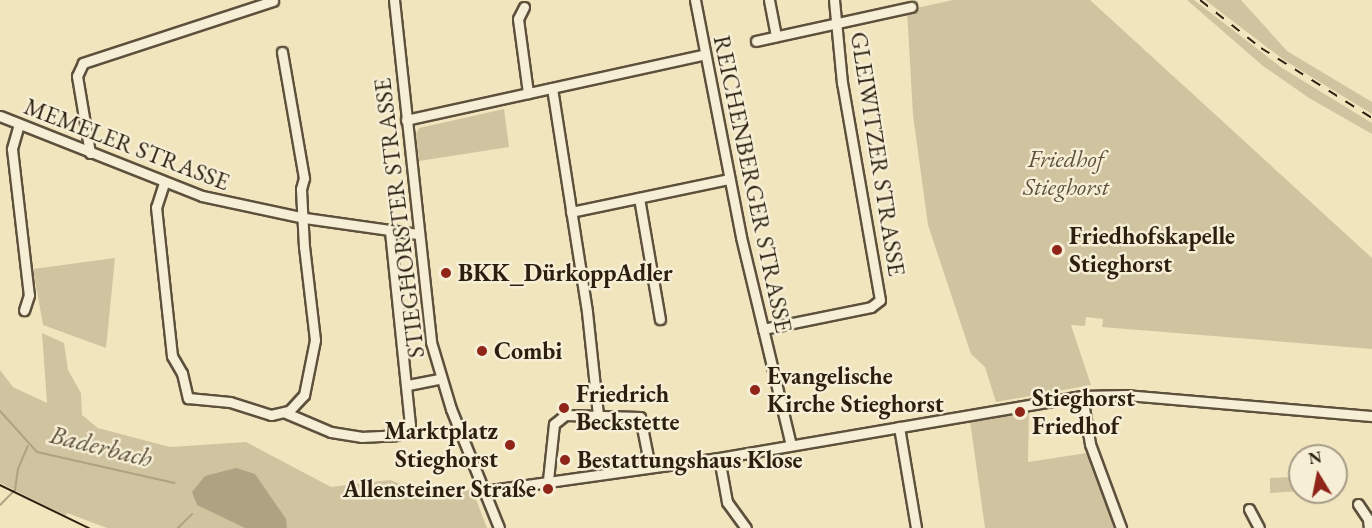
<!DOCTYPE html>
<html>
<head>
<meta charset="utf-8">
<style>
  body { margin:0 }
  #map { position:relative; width:1372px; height:528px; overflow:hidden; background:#f1e5be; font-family:"EB Garamond",serif }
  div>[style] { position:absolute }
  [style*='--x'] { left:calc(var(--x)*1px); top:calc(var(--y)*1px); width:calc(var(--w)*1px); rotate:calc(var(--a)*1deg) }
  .green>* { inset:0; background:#d0c3a0 }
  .water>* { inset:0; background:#aea283 }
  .stream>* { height:2px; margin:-1px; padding:0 1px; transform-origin:1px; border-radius:1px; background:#aea283 }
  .roads { filter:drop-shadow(2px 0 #5d503c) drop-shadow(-2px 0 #5d503c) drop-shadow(0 2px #5d503c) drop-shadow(0 -2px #5d503c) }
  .minor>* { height:9px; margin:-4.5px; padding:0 4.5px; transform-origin:4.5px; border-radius:4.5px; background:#f6eed5 }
  .tram>* { height:1.5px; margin:-0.75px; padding:0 0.75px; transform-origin:0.75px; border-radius:0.75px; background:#2c1f10 }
  .rail>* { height:2px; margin-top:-1px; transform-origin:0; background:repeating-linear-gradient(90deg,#2c1f10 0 10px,transparent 0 20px) }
  .dots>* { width:16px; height:16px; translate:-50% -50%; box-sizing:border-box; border:3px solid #f6eed5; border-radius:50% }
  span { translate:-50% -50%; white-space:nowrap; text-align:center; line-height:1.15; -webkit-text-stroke:5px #f6eed5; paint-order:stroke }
  .street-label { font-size:24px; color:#2c1f10 }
  .park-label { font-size:24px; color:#5d503b; font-style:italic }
  .poi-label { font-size:24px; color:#2c1f10; font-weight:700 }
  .left { translate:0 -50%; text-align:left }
  .right { translate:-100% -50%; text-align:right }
  .water-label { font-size:26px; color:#5a4d38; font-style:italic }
  .north { position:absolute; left:1288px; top:444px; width:60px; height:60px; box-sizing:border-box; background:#f6eed5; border:2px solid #a59b86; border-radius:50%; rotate:350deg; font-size:16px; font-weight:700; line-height:24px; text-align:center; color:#2c1f10 }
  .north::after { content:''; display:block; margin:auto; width:21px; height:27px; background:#8f2418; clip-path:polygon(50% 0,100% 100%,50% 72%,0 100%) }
</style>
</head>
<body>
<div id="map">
  <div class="green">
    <i style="clip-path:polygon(953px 0,1090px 0,1372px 258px,1372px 349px,1102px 327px,1103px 319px,1086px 317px,1085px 326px,1071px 325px,1091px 385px,996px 402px,985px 367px,971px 354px,928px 225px,913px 115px,907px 10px)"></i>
    <i style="clip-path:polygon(1187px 0,1194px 0,1282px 68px,1372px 123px,1372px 134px,1309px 98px,1263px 66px)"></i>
    <i style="clip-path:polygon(1205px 0,1241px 0,1287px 51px,1372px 102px,1372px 114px,1284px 60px)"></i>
    <i style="clip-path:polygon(504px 109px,509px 147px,419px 161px,416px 134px,419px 128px)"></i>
    <i style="clip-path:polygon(115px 258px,106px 348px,43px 325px,33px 269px)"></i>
    <i style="clip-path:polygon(42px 333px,64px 343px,68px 370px,81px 393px,82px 415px,98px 428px,170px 447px,246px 442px,331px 487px,390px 480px,403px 485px,416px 498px,449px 496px,472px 489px,487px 528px,107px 528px,67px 513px,66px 516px,0 483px,0 370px,13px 387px,47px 403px)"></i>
    <i style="clip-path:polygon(1029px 412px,1028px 462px,1087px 453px,1115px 528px,985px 528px,970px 421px)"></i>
    <i style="clip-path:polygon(1324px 450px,1324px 456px,1300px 456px,1300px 491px,1270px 493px,1270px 478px,1291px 477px,1292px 464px,1299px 465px,1300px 451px)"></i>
  </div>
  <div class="water">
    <i style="clip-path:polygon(236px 468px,255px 474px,286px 519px,287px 528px,245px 528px,197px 505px,192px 492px,205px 476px)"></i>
  </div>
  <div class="stream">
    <i style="--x:0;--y:411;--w:55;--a:47.9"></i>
    <i style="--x:37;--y:452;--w:141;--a:12.7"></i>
    <i style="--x:0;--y:505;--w:21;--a:-45"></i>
    <i style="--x:15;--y:490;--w:21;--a:-82"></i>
    <i style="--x:18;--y:469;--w:25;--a:-67"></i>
    <i style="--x:178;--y:528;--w:20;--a:-45"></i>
  </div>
  <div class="roads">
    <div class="minor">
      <i style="--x:394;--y:0;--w:344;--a:83.8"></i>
      <i style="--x:431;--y:342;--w:70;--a:73.4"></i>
      <i style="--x:451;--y:409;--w:128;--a:68"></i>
      <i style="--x:695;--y:0;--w:241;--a:79"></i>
      <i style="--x:741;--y:237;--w:214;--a:76.5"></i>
      <i style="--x:769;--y:0;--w:37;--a:79"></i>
      <i style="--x:524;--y:7;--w:13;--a:117"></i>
      <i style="--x:518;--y:19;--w:75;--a:82.3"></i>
      <i style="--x:756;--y:41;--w:159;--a:-12.4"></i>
      <i style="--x:552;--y:88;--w:227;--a:81.1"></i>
      <i style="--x:587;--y:312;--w:104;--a:83.9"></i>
      <i style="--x:0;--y:116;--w:217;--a:21.6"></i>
      <i style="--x:202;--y:196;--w:105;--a:12.1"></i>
      <i style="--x:305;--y:218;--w:114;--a:8.1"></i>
      <i style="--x:406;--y:120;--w:306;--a:-12.4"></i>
      <i style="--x:19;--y:124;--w:26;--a:106"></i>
      <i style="--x:12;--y:149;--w:147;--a:83.4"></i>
      <i style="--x:29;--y:295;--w:16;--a:108"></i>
      <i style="--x:90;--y:153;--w:78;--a:-99.6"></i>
      <i style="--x:77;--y:76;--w:14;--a:-65"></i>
      <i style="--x:83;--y:63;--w:200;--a:-18.1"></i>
      <i style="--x:164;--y:183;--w:25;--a:108"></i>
      <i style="--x:156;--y:207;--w:104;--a:83.9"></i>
      <i style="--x:167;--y:310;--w:46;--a:83.8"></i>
      <i style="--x:172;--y:356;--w:20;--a:60"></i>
      <i style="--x:182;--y:373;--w:26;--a:77"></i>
      <i style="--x:188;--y:398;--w:42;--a:5.4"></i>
      <i style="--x:230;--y:402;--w:43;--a:17.6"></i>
      <i style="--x:271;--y:415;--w:18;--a:-13"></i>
      <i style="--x:289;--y:411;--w:22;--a:-47"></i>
      <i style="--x:304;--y:395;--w:56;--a:-78.7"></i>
      <i style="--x:315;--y:340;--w:94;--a:-96.7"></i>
      <i style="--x:304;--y:247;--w:58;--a:-93"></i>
      <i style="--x:301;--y:189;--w:11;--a:-75"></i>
      <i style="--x:304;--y:178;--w:128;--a:-99.9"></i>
      <i style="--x:639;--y:198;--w:123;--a:80.2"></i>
      <i style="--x:571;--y:212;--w:161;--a:-11.8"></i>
      <i style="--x:763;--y:329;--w:110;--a:-11.5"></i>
      <i style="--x:871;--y:307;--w:11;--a:-38"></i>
      <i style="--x:880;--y:300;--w:220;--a:-99.9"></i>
      <i style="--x:842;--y:83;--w:83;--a:-95.5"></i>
      <i style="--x:408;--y:385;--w:33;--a:-11"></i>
      <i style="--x:1082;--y:396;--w:49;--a:80.5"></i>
      <i style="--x:1090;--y:444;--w:90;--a:69.7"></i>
      <i style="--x:286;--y:413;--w:49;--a:22.9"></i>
      <i style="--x:331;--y:432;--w:30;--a:9"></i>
      <i style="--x:361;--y:437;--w:35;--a:-3"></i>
      <i style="--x:396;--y:435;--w:17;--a:-36"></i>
      <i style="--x:410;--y:425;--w:196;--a:-95.9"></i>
      <i style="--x:899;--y:427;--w:102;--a:80.4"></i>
      <i style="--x:719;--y:458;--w:45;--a:79.7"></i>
      <i style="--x:727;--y:502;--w:32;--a:54"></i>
      <i style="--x:548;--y:480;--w:56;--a:-83.9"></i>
      <i style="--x:554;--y:424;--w:14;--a:-39"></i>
      <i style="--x:565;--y:415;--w:75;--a:1.5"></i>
      <i style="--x:640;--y:417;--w:51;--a:78.7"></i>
      <i style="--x:484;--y:491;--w:237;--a:-8"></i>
      <i style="--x:719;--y:458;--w:368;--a:-9.7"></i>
      <i style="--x:1082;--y:396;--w:44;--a:-1.3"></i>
      <i style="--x:1126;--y:395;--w:247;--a:4.9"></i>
      <i style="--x:1358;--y:504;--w:18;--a:56"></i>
      <i style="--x:1368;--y:519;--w:9;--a:84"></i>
      <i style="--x:1249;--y:509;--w:21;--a:62"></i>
    </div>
  </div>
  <div class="tram">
    <i style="--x:0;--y:485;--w:99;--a:25.8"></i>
  </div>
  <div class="rail">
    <i style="--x:1200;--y:0;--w:78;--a:38.2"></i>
    <i style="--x:1261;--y:48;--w:131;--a:32.2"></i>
  </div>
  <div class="dots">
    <i style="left:1057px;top:250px;background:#8f2418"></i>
    <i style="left:446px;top:273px;background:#8f2418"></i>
    <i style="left:482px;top:351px;background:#8f2418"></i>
    <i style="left:755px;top:390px;background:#8f2418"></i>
    <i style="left:564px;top:408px;background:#8f2418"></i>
    <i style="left:1020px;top:412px;background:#8f2418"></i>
    <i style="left:510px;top:445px;background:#8f2418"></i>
    <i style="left:565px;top:460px;background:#8f2418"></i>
    <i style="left:548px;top:489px;background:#8f2418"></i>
  </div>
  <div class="street-label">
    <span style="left:127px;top:144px;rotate:21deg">MEMELER STRASSE</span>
    <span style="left:878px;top:154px;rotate:81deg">GLEIWITZER STRASSE</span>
    <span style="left:753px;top:184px;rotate:78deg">REICHENBERGER STRASSE</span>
    <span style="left:399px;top:218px;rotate:-97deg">STIEGHORSTER STRASSE</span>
  </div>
  <div class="park-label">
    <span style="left:1066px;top:173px">Friedhof<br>Stieghorst</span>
  </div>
  <div class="poi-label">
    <span class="left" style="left:1069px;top:250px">Friedhofskapelle<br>Stieghorst</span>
    <span class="left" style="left:458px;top:273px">BKK_DürkoppAdler</span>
    <span class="left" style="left:494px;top:351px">Combi</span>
    <span class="left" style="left:767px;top:390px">Evangelische<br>Kirche Stieghorst</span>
    <span class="left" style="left:576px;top:408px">Friedrich<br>Beckstette</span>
    <span class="left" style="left:1032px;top:412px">Stieghorst<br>Friedhof</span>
    <span class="right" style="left:498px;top:445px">Marktplatz<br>Stieghorst</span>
    <span class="left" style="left:577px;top:460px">Bestattungshaus Klose</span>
    <span class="right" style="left:536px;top:489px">Allensteiner Straße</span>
  </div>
  <div class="water-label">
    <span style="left:101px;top:447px;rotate:14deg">Baderbach</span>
  </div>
  <div class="north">N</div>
</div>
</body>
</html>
